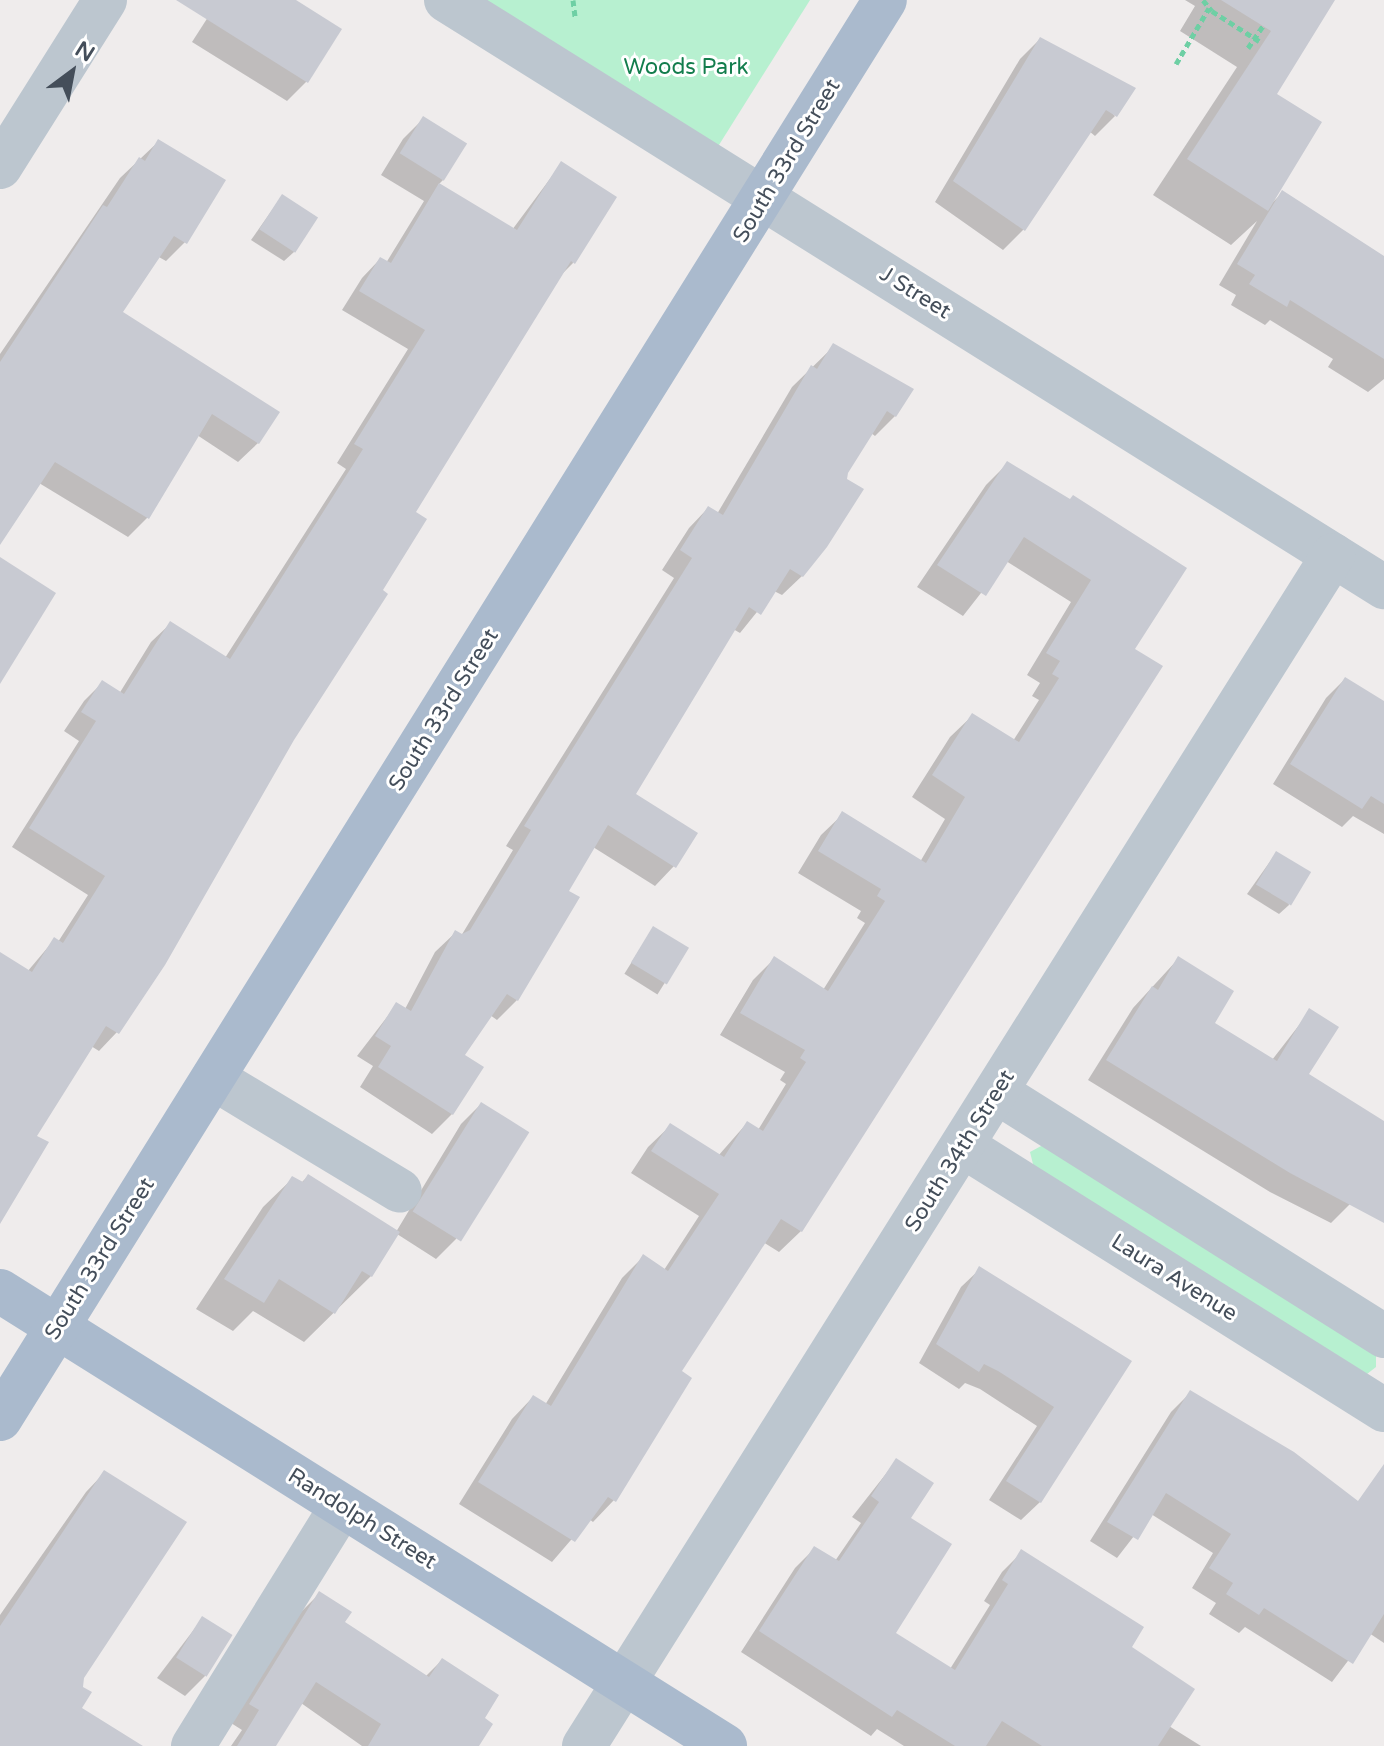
<!DOCTYPE html>
<html>
<head>
<meta charset="utf-8">
<style>
  body { margin:0 }
  #map { position:relative; width:1384px; height:1746px; overflow:hidden; background:#efecec; font-family:"Varela Round",sans-serif }
  div>[style] { position:absolute }
  [style*='--x'] { left:calc(var(--x)*1px); top:calc(var(--y)*1px); width:calc(var(--w)*1px); rotate:calc(var(--a)*1deg) }
  .green>* { inset:0; background:#b7f0d0 }
  .shadow>* { inset:0; background:#0003; transform-origin:0 0 }
  .building>* { inset:0; background:#c8cad2; transform-origin:0 0 }
  .path>* { height:5px; margin-top:-2.5px; transform-origin:0; background:repeating-linear-gradient(90deg,#6ecfa4 0 6px,transparent 0 10px) }
  .minor>* { height:44px; margin:-22px; padding:0 22px; transform-origin:22px; border-radius:22px; background:#bcc6cf }
  .major>* { height:44px; margin:-22px; padding:0 22px; transform-origin:22px; border-radius:22px; background:#aabacd }
  span { translate:-50% -50%; white-space:nowrap; text-align:center; line-height:1.15; -webkit-text-stroke:6px #fff; paint-order:stroke }
  .park-label { font-size:22px; color:#137d4d }
  .street-label { font-size:22px; color:#444e5a }
  .north { position:absolute; left:32px; top:32px; width:80px; height:80px; -webkit-text-stroke:6px #fff; paint-order:stroke; rotate:32deg; font-size:22px; font-weight:700; line-height:32px; text-align:center; color:#444e5a }
  .north::after { content:''; display:block; margin:auto; width:28px; height:36px; background:#444e5a; clip-path:polygon(50% 0,100% 100%,50% 72%,0 100%) }
</style>
</head>
<body>
<div id="map">
  <div class="green">
    <i style="clip-path:polygon(446px 0,810px 0,707px 164px)"></i>
    <i style="clip-path:polygon(1043px 1145px,1376px 1355px,1376px 1367px,1367px 1374px,1034px 1168px,1030px 1152px)"></i>
  </div>
  <div class="shadow">
    <i style="clip-path:polygon(219px 0,292px 0,307px 81px,287px 101px,192px 42px)"></i>
    <i style="clip-path:polygon(1185px 0,1333px 0,1274px 94px,1272px 203px,1282px 193px,1384px 259px,1384px 379px,1368px 392px,1328px 367px,1333px 359px,1270px 320px,1265px 325px,1231px 305px,1236px 295px,1219px 285px,1257px 221px,1231px 245px,1153px 195px,1237px 67px,1180px 31px,1195px 6px)"></i>
    <i style="clip-path:polygon(1040px 39px,1115px 116px,1095px 136px,1089px 131px,1023px 230px,1003px 250px,935px 202px,1020px 59px)"></i>
    <i style="clip-path:polygon(423px 119px,443px 180px,438px 185px,512px 230px,561px 164px,573px 263px,560px 276px,414px 513px,292px 739px,117px 1032px,99px 1051px,91px 1046px,35px 1136px,0 1209px,0 955px,27px 972px,54px 940px,58px 942px,88px 895px,12px 847px,79px 741px,64px 731px,84px 701px,102px 683px,119px 694px,151px 642px,170px 624px,225px 658px,346px 469px,337px 463px,408px 349px,342px 310px,362px 278px,380px 259px,386px 263px,424px 201px,381px 175px,403px 139px)"></i>
    <i style="clip-path:polygon(159px 141px,185px 242px,166px 261px,157px 256px,120px 312px,258px 443px,238px 462px,197px 435px,147px 518px,128px 537px,39px 483px,0 542px,0 354px,120px 178px)"></i>
    <i style="clip-path:polygon(282px 196px,294px 252px,284px 261px,251px 240px)"></i>
    <i style="clip-path:polygon(834px 346px,911px 389px,895px 416px,875px 436px,871px 433px,846px 473px,802px 576px,782px 595px,774px 591px,740px 633px,733px 629px,633px 795px,674px 866px,655px 886px,593px 847px,566px 891px,517px 1000px,497px 1020px,490px 1015px,462px 1055px,452px 1114px,432px 1134px,360px 1087px,373px 1066px,357px 1056px,397px 1004px,405px 1009px,435px 952px,455px 933px,461px 936px,513px 850px,506px 846px,674px 578px,662px 570px,689px 528px,708px 508px,717px 514px,792px 387px)"></i>
    <i style="clip-path:polygon(1008px 463px,1070px 501px,1132px 650px,801px 1231px,779px 1252px,763px 1242px,679px 1372px,614px 1500px,593px 1522px,589px 1519px,552px 1562px,459px 1504px,512px 1419px,533px 1397px,545px 1405px,622px 1278px,643px 1257px,664px 1270px,699px 1216px,631px 1173px,648px 1147px,670px 1126px,718px 1156px,747px 1123px,758px 1130px,786px 1084px,780px 1080px,785px 1072px,720px 1035px,753px 980px,774px 959px,823px 990px,865px 923px,857px 918px,861px 911px,798px 873px,821px 835px,843px 814px,920px 862px,945px 819px,912px 797px,950px 737px,972px 716px,1013px 741px,1039px 700px,1032px 696px,1040px 683px,1027px 675px,1071px 602px,1006px 561px,963px 616px,917px 587px,986px 485px)"></i>
    <i style="clip-path:polygon(1345px 679px,1384px 703px,1384px 834px,1353px 816px,1342px 827px,1273px 784px,1326px 698px)"></i>
    <i style="clip-path:polygon(1276px 853px,1289px 905px,1279px 914px,1247px 894px)"></i>
    <i style="left:653px;top:928px;width:39px;height:54px;rotate:32deg"></i>
    <i style="clip-path:polygon(1178px 959px,1212px 1023px,1272px 1060px,1310px 1011px,1306px 1075px,1384px 1124px,1384px 1150px,1350px 1204px,1331px 1223px,1270px 1192px,1088px 1080px,1133px 1008px)"></i>
    <i style="clip-path:polygon(481px 1104px,456px 1239px,436px 1259px,397px 1234px,371px 1276px,304px 1342px,253px 1311px,233px 1331px,196px 1309px,263px 1207px,293px 1178px,301px 1183px,308px 1176px,396px 1232px,461px 1124px)"></i>
    <i style="clip-path:polygon(980px 1269px,1129px 1362px,1040px 1502px,1021px 1520px,989px 1500px,1037px 1426px,980px 1389px,965px 1383px,959px 1389px,919px 1363px,961px 1287px)"></i>
    <i style="clip-path:polygon(1190px 1393px,1357px 1502px,1384px 1508px,1384px 1643px,1369px 1633px,1332px 1682px,1245px 1627px,1239px 1633px,1209px 1614px,1216px 1603px,1192px 1588px,1213px 1553px,1151px 1514px,1117px 1558px,1090px 1541px,1171px 1412px)"></i>
    <i style="clip-path:polygon(896px 1461px,908px 1519px,894px 1633px,950px 1669px,990px 1605px,984px 1601px,1002px 1572px,1022px 1552px,1130px 1647px,1169px 1726px,1201px 1746px,904px 1746px,877px 1729px,871px 1736px,741px 1652px,795px 1568px,815px 1548px,835px 1561px,861px 1523px,852px 1517px)"></i>
    <i style="clip-path:polygon(104px 1473px,79px 1708px,139px 1746px,0 1746px,0 1615px,86px 1492px)"></i>
    <i style="clip-path:polygon(319px 1594px,342px 1623px,425px 1677px,442px 1660px,482px 1719px,477px 1746px,362px 1746px,301px 1703px,275px 1746px,231px 1746px,242px 1730px,231px 1723px,300px 1613px)"></i>
    <i style="clip-path:polygon(202px 1619px,205px 1676px,185px 1696px,157px 1678px)"></i>
  </div>
  <div class="building">
    <i style="clip-path:polygon(176px 0,296px 0,342px 29px,308px 83px)"></i>
    <i style="clip-path:polygon(1221px 0,1335px 0,1277px 94px,1322px 122px,1268px 211px,1187px 159px,1271px 31px)"></i>
    <i style="clip-path:polygon(1040px 37px,1136px 88px,1117px 117px,1106px 110px,1025px 231px,953px 181px)"></i>
    <i style="left:423px;top:116px;width:52px;height:44px;rotate:32deg"></i>
    <i style="clip-path:polygon(158px 139px,226px 180px,187px 244px,174px 236px,123px 312px,280px 412px,259px 444px,212px 414px,149px 519px,55px 462px,0 545px,0 362px,103px 205px,107px 207px,139px 157px,145px 161px)"></i>
    <i style="clip-path:polygon(561px 161px,617px 197px,575px 264px,571px 261px,416px 512px,427px 519px,383px 590px,388px 594px,294px 740px,165px 965px,119px 1034px,106px 1026px,37px 1136px,49px 1142px,0 1224px,0 952px,32px 972px,54px 937px,63px 943px,105px 876px,29px 828px,96px 721px,81px 712px,102px 680px,124px 694px,170px 621px,230px 659px,363px 449px,354px 444px,425px 330px,359px 291px,380px 257px,391px 263px,439px 183px,517px 230px)"></i>
    <i style="clip-path:polygon(1282px 190px,1384px 256px,1384px 359px,1290px 300px,1287px 307px,1249px 284px,1255px 275px,1237px 264px)"></i>
    <i style="left:282px;top:194px;width:43px;height:42px;rotate:33deg"></i>
    <i style="clip-path:polygon(833px 343px,914px 389px,896px 417px,887px 411px,848px 473px,847px 479px,864px 489px,827px 547px,803px 577px,790px 569px,761px 615px,749px 607px,636px 794px,698px 833px,676px 868px,608px 825px,569px 891px,580px 897px,518px 1001px,507px 994px,465px 1055px,484px 1067px,453px 1115px,378px 1067px,391px 1046px,375px 1036px,396px 1002px,411px 1011px,455px 930px,462px 934px,470px 930px,531px 830px,524px 826px,692px 558px,680px 550px,708px 506px,723px 515px,811px 365px,817px 369px)"></i>
    <i style="clip-path:polygon(1007px 461px,1070px 499px,1073px 495px,1187px 568px,1135px 649px,1163px 666px,802px 1232px,781px 1219px,682px 1371px,692px 1378px,616px 1502px,608px 1497px,575px 1542px,478px 1482px,533px 1395px,551px 1406px,643px 1254px,668px 1271px,719px 1194px,651px 1151px,670px 1123px,724px 1157px,747px 1121px,763px 1131px,806px 1062px,800px 1058px,805px 1050px,740px 1013px,774px 956px,828px 991px,885px 901px,877px 896px,881px 889px,818px 851px,842px 811px,926px 863px,965px 797px,932px 775px,972px 713px,1019px 742px,1059px 678px,1052px 674px,1060px 661px,1046px 653px,1091px 580px,1024px 537px,986px 596px,937px 565px)"></i>
    <i style="clip-path:polygon(0 557px,56px 593px,0 684px)"></i>
    <i style="clip-path:polygon(1345px 677px,1384px 701px,1384px 804px,1371px 796px,1362px 809px,1290px 764px)"></i>
    <i style="left:1276px;top:851px;width:41px;height:39px;rotate:31deg"></i>
    <i style="left:653px;top:926px;width:42px;height:43px;rotate:31deg"></i>
    <i style="clip-path:polygon(1178px 956px,1234px 991px,1215px 1023px,1277px 1061px,1309px 1008px,1339px 1027px,1309px 1074px,1384px 1121px,1384px 1223px,1290px 1173px,1106px 1060px,1152px 986px,1158px 990px)"></i>
    <i style="left:481px;top:1102px;width:57px;height:129px;rotate:32deg"></i>
    <i style="clip-path:polygon(308px 1174px,400px 1232px,372px 1277px,362px 1271px,335px 1314px,279px 1279px,264px 1303px,224px 1279px,292px 1176px,303px 1182px)"></i>
    <i style="clip-path:polygon(979px 1266px,1132px 1361px,1041px 1503px,1006px 1481px,1054px 1407px,998px 1371px,984px 1364px,979px 1372px,936px 1344px)"></i>
    <i style="clip-path:polygon(1190px 1390px,1294px 1452px,1358px 1501px,1384px 1464px,1384px 1614px,1353px 1664px,1264px 1608px,1259px 1615px,1226px 1594px,1233px 1583px,1209px 1568px,1231px 1534px,1166px 1493px,1138px 1540px,1107px 1522px)"></i>
    <i style="clip-path:polygon(896px 1458px,934px 1483px,911px 1518px,952px 1544px,896px 1633px,955px 1670px,1008px 1584px,1002px 1580px,1021px 1549px,1144px 1627px,1132px 1647px,1195px 1689px,1158px 1746px,1042px 1746px,1002px 1721px,986px 1746px,955px 1746px,897px 1710px,892px 1717px,759px 1631px,814px 1546px,839px 1561px,879px 1502px,871px 1496px)"></i>
    <i style="clip-path:polygon(104px 1470px,187px 1522px,84px 1678px,83px 1687px,92px 1692px,82px 1708px,143px 1746px,0 1746px,0 1626px)"></i>
    <i style="clip-path:polygon(319px 1591px,352px 1612px,345px 1622px,429px 1677px,442px 1658px,499px 1695px,485px 1718px,493px 1724px,479px 1746px,368px 1746px,381px 1724px,316px 1682px,276px 1746px,237px 1746px,259px 1710px,249px 1704px)"></i>
    <i style="left:202px;top:1616px;width:36px;height:49px;rotate:32deg"></i>
  </div>
  <div class="path">
    <i style="--x:573;--y:0;--w:17;--a:83"></i>
    <i style="--x:1203;--y:0;--w:14;--a:51"></i>
    <i style="--x:1212;--y:11;--w:56;--a:32.6"></i>
    <i style="--x:1248;--y:48;--w:27;--a:-56"></i>
    <i style="--x:1176;--y:64;--w:65;--a:-59.5"></i>
  </div>
  <div class="minor">
    <i style="--x:446;--y:0;--w:1107;--a:32.04"></i>
    <i style="--x:0;--y:167;--w:197;--a:-57.8"></i>
    <i style="--x:213;--y:1078;--w:218;--a:31.1"></i>
    <i style="--x:998;--y:1093;--w:456;--a:32.2"></i>
    <i style="--x:963;--y:1146;--w:497;--a:32.1"></i>
    <i style="--x:193;--y:1746;--w:282;--a:-58.2"></i>
    <i style="--x:584;--y:1746;--w:1407;--a:-57.83"></i>
  </div>
  <div class="major">
    <i style="--x:0;--y:1291;--w:856;--a:32.11"></i>
    <i style="--x:0;--y:1419;--w:1672;--a:-58.05"></i>
  </div>
  <div class="park-label">
    <span style="left:686px;top:68px">Woods Park</span>
  </div>
  <div class="street-label">
    <span style="left:787px;top:161px;rotate:-59deg">South 33rd Street</span>
    <span style="left:915px;top:293px;rotate:32deg">J Street</span>
    <span style="left:444px;top:710px;rotate:-58deg">South 33rd Street</span>
    <span style="left:960px;top:1151px;rotate:-58deg">South 34th Street</span>
    <span style="left:100px;top:1259px;rotate:-58deg">South 33rd Street</span>
    <span style="left:1174px;top:1278px;rotate:32deg">Laura Avenue</span>
    <span style="left:362px;top:1519px;rotate:32deg">Randolph Street</span>
  </div>
  <div class="north">N</div>
</div>
</body>
</html>
